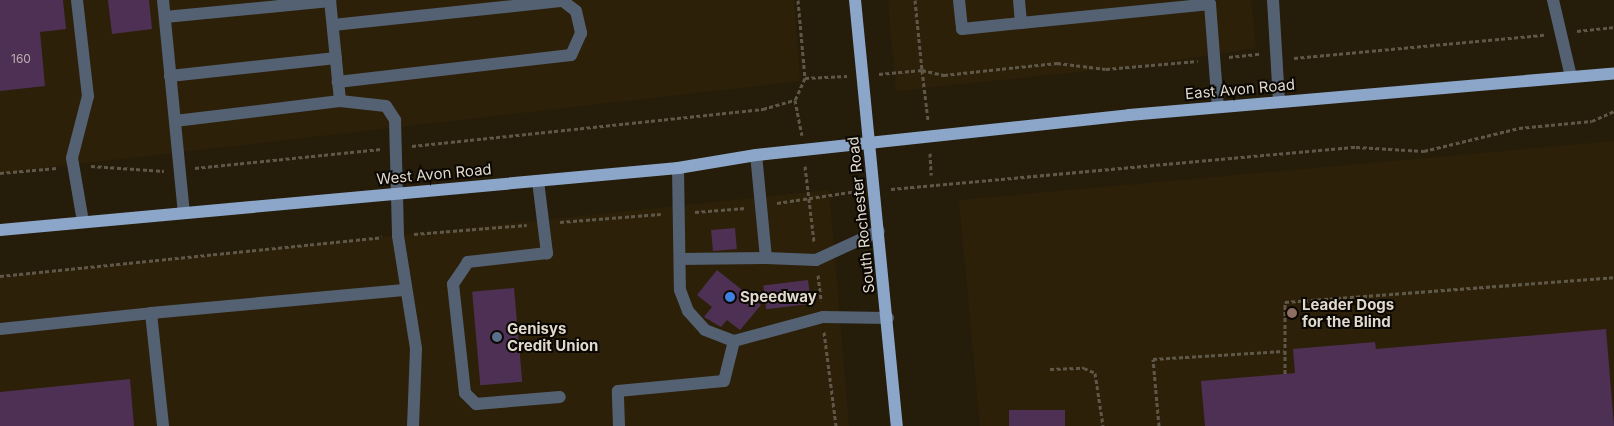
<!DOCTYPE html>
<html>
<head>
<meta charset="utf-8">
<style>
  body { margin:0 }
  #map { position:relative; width:1614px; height:426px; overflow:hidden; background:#251c0a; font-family:Inter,sans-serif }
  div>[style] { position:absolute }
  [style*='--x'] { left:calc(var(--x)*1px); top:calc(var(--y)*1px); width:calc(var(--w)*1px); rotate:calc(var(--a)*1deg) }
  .built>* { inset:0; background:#2d2008 }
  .building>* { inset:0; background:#4e3054; transform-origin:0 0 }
  .path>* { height:3px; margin-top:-1.5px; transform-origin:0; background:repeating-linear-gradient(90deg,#5f5747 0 4px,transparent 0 6.5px) }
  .minor>* { height:12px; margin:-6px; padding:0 6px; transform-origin:6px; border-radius:6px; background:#546172 }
  .major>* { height:12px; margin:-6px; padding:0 6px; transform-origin:6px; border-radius:6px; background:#8ba6c9 }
  .dots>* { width:14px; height:14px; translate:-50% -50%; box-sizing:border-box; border:2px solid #0b0702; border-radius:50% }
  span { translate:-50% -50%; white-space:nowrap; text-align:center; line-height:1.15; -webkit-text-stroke:4px #0b0702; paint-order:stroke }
  .number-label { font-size:12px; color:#bbafb0 }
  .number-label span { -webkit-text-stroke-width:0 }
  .street-label { font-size:15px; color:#dfd9ce }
  .poi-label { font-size:15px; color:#dfd9ce; font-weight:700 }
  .left { translate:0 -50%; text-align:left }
</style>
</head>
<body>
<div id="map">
  <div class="built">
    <i style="clip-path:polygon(0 0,794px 0,800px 81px,0 173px)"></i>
    <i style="clip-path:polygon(888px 0,1251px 0,1256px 48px,1145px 65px,896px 91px)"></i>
    <i style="clip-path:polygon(1614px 141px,1614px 426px,980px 426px,959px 200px)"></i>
    <i style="clip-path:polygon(829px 190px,849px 426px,0 426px,0 277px)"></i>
  </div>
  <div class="building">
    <i style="clip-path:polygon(0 0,63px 0,66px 29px,40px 32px,45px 86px,0 91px)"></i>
    <i style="clip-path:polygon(108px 0,149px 0,152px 29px,112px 34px)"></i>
    <i style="left:735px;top:228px;width:21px;height:24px;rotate:85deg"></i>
    <i style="clip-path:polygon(717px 270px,761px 305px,740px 330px,727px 320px,721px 327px,704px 317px,712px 307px,697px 295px)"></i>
    <i style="left:808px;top:280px;width:24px;height:45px;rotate:83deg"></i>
    <i style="left:514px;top:288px;width:94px;height:42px;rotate:85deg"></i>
    <i style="clip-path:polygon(1606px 329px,1614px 426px,1205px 426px,1201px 381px,1295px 373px,1293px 349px,1375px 342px,1376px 349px)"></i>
    <i style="clip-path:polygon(130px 379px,134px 426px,0 426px,0 392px)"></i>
    <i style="left:1009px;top:410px;width:56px;height:16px"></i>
  </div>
  <div class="path">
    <i style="--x:798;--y:0;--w:78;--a:84.9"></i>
    <i style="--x:805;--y:78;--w:24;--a:114"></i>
    <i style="--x:795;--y:100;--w:36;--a:79"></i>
    <i style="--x:915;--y:0;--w:70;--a:84.3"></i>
    <i style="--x:922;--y:70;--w:23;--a:13"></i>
    <i style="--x:944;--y:75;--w:114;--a:-6.1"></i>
    <i style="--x:1057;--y:63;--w:49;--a:7"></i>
    <i style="--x:1106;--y:69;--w:92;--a:-5"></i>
    <i style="--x:1577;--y:31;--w:37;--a:-6"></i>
    <i style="--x:1229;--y:57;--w:31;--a:-6"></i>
    <i style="--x:1294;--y:58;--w:251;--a:-5.3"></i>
    <i style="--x:879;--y:74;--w:43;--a:-5.3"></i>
    <i style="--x:922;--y:70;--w:50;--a:83.2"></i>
    <i style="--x:805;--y:78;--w:42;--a:-2.7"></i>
    <i style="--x:412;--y:146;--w:353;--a:-6"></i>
    <i style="--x:763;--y:109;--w:33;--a:-16"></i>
    <i style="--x:930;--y:153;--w:22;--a:87"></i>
    <i style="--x:91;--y:166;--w:73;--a:3.9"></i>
    <i style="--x:805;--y:166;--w:77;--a:83.2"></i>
    <i style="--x:195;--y:168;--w:187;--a:-5.8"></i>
    <i style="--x:0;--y:173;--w:57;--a:-5"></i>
    <i style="--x:891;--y:189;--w:467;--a:-5.2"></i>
    <i style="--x:1356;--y:147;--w:68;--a:3.4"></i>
    <i style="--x:1424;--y:151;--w:98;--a:-13.6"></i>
    <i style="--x:1519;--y:128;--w:73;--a:-5.5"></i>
    <i style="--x:1592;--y:121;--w:24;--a:-24"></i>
    <i style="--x:777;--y:203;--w:81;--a:-8.5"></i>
    <i style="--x:695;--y:212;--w:51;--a:-4.5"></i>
    <i style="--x:560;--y:222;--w:101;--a:-4.5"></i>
    <i style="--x:414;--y:234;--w:113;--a:-4.6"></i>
    <i style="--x:818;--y:275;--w:26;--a:83"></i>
    <i style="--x:0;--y:276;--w:384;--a:-5.8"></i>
    <i style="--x:824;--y:332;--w:95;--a:82.7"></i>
    <i style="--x:1050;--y:369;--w:34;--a:-2"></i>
    <i style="--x:1084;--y:368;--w:12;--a:24"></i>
    <i style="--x:1095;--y:373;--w:54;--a:81.4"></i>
    <i style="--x:1285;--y:374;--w:72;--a:-90"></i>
    <i style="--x:1285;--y:302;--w:330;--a:-4.3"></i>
    <i style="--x:1159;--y:426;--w:67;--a:-95.1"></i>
    <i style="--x:1153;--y:359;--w:131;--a:-3.5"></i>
  </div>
  <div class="minor">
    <i style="--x:77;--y:0;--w:97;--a:83.5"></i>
    <i style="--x:88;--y:96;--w:64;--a:104.5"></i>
    <i style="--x:72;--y:158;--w:65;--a:80.2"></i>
    <i style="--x:163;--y:0;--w:214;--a:84.4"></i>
    <i style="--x:330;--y:0;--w:101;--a:84.3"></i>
    <i style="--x:959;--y:0;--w:29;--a:84"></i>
    <i style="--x:962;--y:29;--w:59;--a:-5.8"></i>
    <i style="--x:1019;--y:0;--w:23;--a:85"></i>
    <i style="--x:1021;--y:23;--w:190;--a:-5.7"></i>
    <i style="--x:1210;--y:4;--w:103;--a:85.6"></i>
    <i style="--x:1273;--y:0;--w:102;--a:86.6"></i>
    <i style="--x:1553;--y:0;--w:79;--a:76.8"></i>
    <i style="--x:165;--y:17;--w:166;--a:-5.5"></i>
    <i style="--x:333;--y:25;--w:231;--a:-6"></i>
    <i style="--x:563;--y:1;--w:16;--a:38"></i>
    <i style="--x:576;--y:11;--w:23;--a:77"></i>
    <i style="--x:581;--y:33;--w:24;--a:114"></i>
    <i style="--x:571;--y:55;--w:235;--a:173.4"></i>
    <i style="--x:170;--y:76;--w:167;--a:-6.2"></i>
    <i style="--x:175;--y:121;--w:166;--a:-6.9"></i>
    <i style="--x:340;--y:101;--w:46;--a:6.2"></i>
    <i style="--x:386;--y:106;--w:17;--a:57"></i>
    <i style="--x:395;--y:120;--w:116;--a:88.5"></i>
    <i style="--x:398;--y:236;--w:114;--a:80.9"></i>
    <i style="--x:416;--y:349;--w:77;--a:92.2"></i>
    <i style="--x:678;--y:168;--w:122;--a:89.1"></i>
    <i style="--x:680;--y:290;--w:22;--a:69"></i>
    <i style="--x:688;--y:311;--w:25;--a:48"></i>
    <i style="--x:705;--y:330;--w:31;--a:21"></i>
    <i style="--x:734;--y:341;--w:92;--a:-15.1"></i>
    <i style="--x:823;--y:317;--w:65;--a:0.9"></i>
    <i style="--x:538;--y:181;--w:73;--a:82.9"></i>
    <i style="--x:547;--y:253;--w:80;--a:173.5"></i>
    <i style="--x:468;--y:262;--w:27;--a:124"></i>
    <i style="--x:453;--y:284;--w:110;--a:83.7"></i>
    <i style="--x:465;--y:393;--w:16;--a:45"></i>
    <i style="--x:476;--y:404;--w:84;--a:-4.8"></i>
    <i style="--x:766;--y:258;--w:50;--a:2.3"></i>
    <i style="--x:816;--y:260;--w:69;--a:-24.7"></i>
    <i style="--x:680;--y:259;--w:86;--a:-0.7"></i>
    <i style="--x:766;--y:258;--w:103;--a:-95.5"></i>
    <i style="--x:151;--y:313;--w:254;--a:-5.2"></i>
    <i style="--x:0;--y:329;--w:152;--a:-6"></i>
    <i style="--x:151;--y:313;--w:114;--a:83.9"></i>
    <i style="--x:619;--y:426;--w:35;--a:-92"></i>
    <i style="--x:618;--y:391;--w:106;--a:-5.4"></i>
    <i style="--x:724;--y:381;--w:41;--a:-76"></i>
  </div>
  <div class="major">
    <i style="--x:855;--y:0;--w:428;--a:84.4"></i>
    <i style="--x:0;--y:230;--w:681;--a:-5.22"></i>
    <i style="--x:678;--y:168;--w:79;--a:-9.5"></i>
    <i style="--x:756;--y:155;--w:375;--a:-6.1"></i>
    <i style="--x:1129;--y:115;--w:487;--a:-4.9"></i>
  </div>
  <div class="dots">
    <i style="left:730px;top:297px;background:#3f7fe0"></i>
    <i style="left:1292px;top:313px;background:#8d6e63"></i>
    <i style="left:497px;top:337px;background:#5c6f8a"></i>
  </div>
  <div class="number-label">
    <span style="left:21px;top:59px">160</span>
  </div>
  <div class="street-label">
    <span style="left:1240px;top:89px;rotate:-5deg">East Avon Road</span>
    <span style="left:434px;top:174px;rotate:-5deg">West Avon Road</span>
    <span style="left:861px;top:215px;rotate:-96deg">South Rochester Road</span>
  </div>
  <div class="poi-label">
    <span class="left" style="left:740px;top:297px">Speedway</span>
    <span class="left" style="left:1302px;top:313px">Leader Dogs<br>for the Blind</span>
    <span class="left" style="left:507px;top:337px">Genisys<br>Credit Union</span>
  </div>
</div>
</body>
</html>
